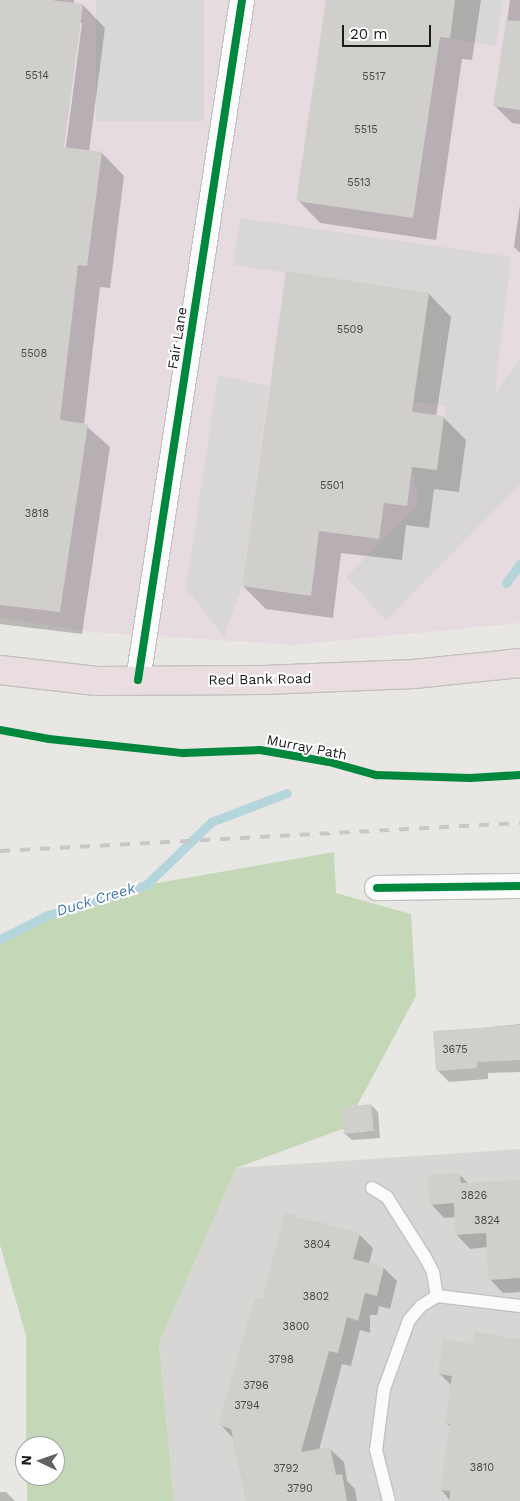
<!DOCTYPE html>
<html>
<head>
<meta charset="utf-8">
<style>
  body { margin:0 }
  #map { position:relative; width:520px; height:1501px; overflow:hidden; background:#e9e7e3; font-family:"Work Sans",sans-serif }
  div>[style] { position:absolute }
  [style*='--x'] { left:calc(var(--x)*1px); top:calc(var(--y)*1px); width:calc(var(--w)*1px); rotate:calc(var(--a)*1deg) }
  .residential>* { inset:0; background:#d8d6d4 }
  .industrial>* { inset:0; background:#e7dbe2 }
  .forest>* { inset:0; background:#c4d8b8 }
  .parking>* { inset:0; background:#d8d7d5; transform-origin:0 0 }
  .shadow>* { inset:0; background:#0003 }
  .stream>* { height:9px; margin:-4.5px; padding:0 4.5px; transform-origin:4.5px; border-radius:4.5px; background:#b5d5dd }
  .building>* { inset:0; background:#d1cfcc; transform-origin:0 0 }
  .roads { filter:drop-shadow(1px 0 #c2c1bf) drop-shadow(-1px 0 #c2c1bf) drop-shadow(0 1px #c2c1bf) drop-shadow(0 -1px #c2c1bf) }
  .lane>* { height:12px; margin:-6px; padding:0 6px; transform-origin:6px; border-radius:6px; background:#fcfbfb }
  .street>* { height:24px; margin:-12px; padding:0 12px; transform-origin:12px; border-radius:12px; background:#fcfbfb }
  .highway>* { height:28px; margin:-14px; padding:0 14px; transform-origin:14px; border-radius:14px; background:#e9dddf }
  .rail>* { height:4px; margin-top:-2px; transform-origin:0; background:repeating-linear-gradient(90deg,#c9c8c8 0 10px,transparent 0 20px) }
  .cycleway>* { height:8px; margin:-4px; padding:0 4px; transform-origin:4px; border-radius:4px; background:#00873e }
  span { translate:-50% -50%; white-space:nowrap; text-align:center; line-height:1.15; -webkit-text-stroke:4px #fff; paint-order:stroke }
  .number-label { font-size:11px; color:#484847 }
  .number-label span { -webkit-text-stroke-width:0 }
  .street-label { font-size:14px; color:#1b1b1b }
  .water-label { font-size:15px; color:#4879a9; font-style:italic }
  .north { position:absolute; left:15px; top:1436px; width:50px; height:50px; box-sizing:border-box; background:#fff; border:1px solid #a4a4a4; border-radius:50%; rotate:273deg; font-size:14px; font-weight:700; line-height:20px; text-align:center; color:#1b1b1b }
  .north::after { content:''; display:block; margin:auto; width:18px; height:22px; background:#636261; clip-path:polygon(50% 0,100% 100%,50% 72%,0 100%) }
  .scale { position:absolute; left:342px; top:25px; width:89px; height:22px; box-sizing:border-box; border:2px solid #1b1b1b; border-top:0; padding-left:6px; font-size:15px; line-height:18px; white-space:nowrap; color:#1b1b1b; -webkit-text-stroke:4px #fff; paint-order:stroke }
</style>
</head>
<body>
<div id="map">
  <div class="residential">
    <i style="clip-path:polygon(520px 1149px,520px 1501px,174px 1501px,159px 1343px,236px 1168px)"></i>
  </div>
  <div class="industrial">
    <i style="clip-path:polygon(0 0,520px 0,520px 623px,294px 645px,89px 632px,0 617px)"></i>
  </div>
  <div class="forest">
    <i style="clip-path:polygon(334px 852px,336px 893px,411px 914px,416px 996px,345px 1128px,236px 1168px,159px 1343px,174px 1501px,27px 1501px,27px 1476px,55px 1476px,55px 1446px,26px 1446px,26px 1336px,0 1245px,0 939px,48px 915px,146px 885px)"></i>
  </div>
  <div class="parking">
    <i style="left:96px;top:0;width:108px;height:121px"></i>
    <i style="clip-path:polygon(455px 0,503px 0,496px 46px,450px 38px)"></i>
    <i style="clip-path:polygon(240px 218px,511px 257px,495px 394px,520px 358px,520px 484px,386px 621px,346px 577px,419px 504px,412px 467px,437px 470px,446px 406px,413px 402px,429px 293px,233px 265px)"></i>
    <i style="clip-path:polygon(218px 375px,269px 386px,242px 586px,224px 637px,186px 588px)"></i>
  </div>
  <div class="shadow">
    <i style="clip-path:polygon(evenodd,0 0,74px 0,74px 4px,83px 5px,105px 28px,89px 151px,102px 153px,124px 176px,110px 288px,100px 287px,84px 424px,110px 447px,82px 634px,0 624px,0 0,80px 23px,82px 23px,65px 154px,62px 153px,80px 23px)"></i>
    <i style="clip-path:polygon(327px 0,481px 0,472px 60px,462px 59px,436px 240px,320px 223px,298px 200px)"></i>
    <i style="clip-path:polygon(510px 0,520px 0,520px 124px,512px 123px,495px 106px)"></i>
    <i style="clip-path:polygon(520px 205px,520px 253px,514px 247px)"></i>
    <i style="clip-path:polygon(429px 294px,451px 317px,436px 417px,443px 417px,466px 440px,459px 492px,434px 489px,429px 528px,406px 525px,402px 560px,341px 553px,333px 618px,266px 609px,243px 586px)"></i>
    <i style="clip-path:polygon(520px 1024px,520px 1072px,488px 1073px,488px 1079px,449px 1082px,437px 1070px,434px 1033px)"></i>
    <i style="clip-path:polygon(371px 1105px,378px 1112px,380px 1138px,352px 1140px,344px 1133px)"></i>
    <i style="clip-path:polygon(459px 1174px,469px 1184px,520px 1181px,520px 1292px,503px 1293px,490px 1279px,488px 1247px,470px 1249px,457px 1235px,456px 1217px,444px 1218px,431px 1204px)"></i>
    <i style="clip-path:polygon(359px 1234px,373px 1248px,369px 1264px,384px 1268px,397px 1281px,390px 1309px,379px 1306px,377px 1315px,370px 1315px,370px 1333px,360px 1330px,351px 1366px,342px 1364px,319px 1450px,330px 1449px,344px 1462px,347px 1481px,355px 1489px,357px 1501px,247px 1501px,233px 1438px,220px 1424px,263px 1301px)"></i>
    <i style="clip-path:polygon(520px 1340px,520px 1501px,450px 1501px,441px 1489px,451px 1427px,446px 1423px,451px 1385px,440px 1374px,474px 1345px)"></i>
    <i style="clip-path:polygon(0 1492px,6px 1492px,15px 1501px,0 1501px)"></i>
  </div>
  <div class="stream">
    <i style="--x:506;--y:583;--w:24;--a:-54"></i>
    <i style="--x:0;--y:939;--w:54;--a:-26.6"></i>
    <i style="--x:48;--y:915;--w:102;--a:-17"></i>
    <i style="--x:146;--y:885;--w:91;--a:-44.1"></i>
    <i style="--x:211;--y:822;--w:81;--a:-20.9"></i>
  </div>
  <div class="building">
    <i style="clip-path:polygon(0 0,51px 0,83px 4px,64px 147px,102px 152px,87px 266px,78px 265px,60px 420px,88px 424px,60px 612px,0 605px)"></i>
    <i style="clip-path:polygon(326px 0,455px 0,450px 38px,440px 37px,413px 218px,296px 201px)"></i>
    <i style="clip-path:polygon(506px 20px,520px 21px,520px 110px,493px 106px)"></i>
    <i style="clip-path:polygon(286px 271px,429px 293px,412px 412px,444px 416px,437px 470px,412px 467px,407px 506px,384px 503px,379px 539px,319px 531px,311px 596px,242px 586px)"></i>
    <i style="clip-path:polygon(520px 1025px,520px 1060px,477px 1062px,477px 1068px,436px 1071px,433px 1031px)"></i>
    <i style="left:371px;top:1104px;width:27px;height:30px;rotate:84deg"></i>
    <i style="clip-path:polygon(460px 1173px,461px 1183px,520px 1180px,520px 1278px,488px 1280px,486px 1233px,455px 1235px,454px 1203px,429px 1205px,428px 1175px)"></i>
    <i style="clip-path:polygon(285px 1213px,360px 1233px,353px 1259px,384px 1267px,377px 1296px,365px 1293px,358px 1321px,347px 1317px,338px 1353px,329px 1351px,301px 1452px,330px 1447px,336px 1475px,342px 1474px,347px 1501px,247px 1501px,231px 1429px,218px 1425px,255px 1297px,262px 1299px)"></i>
    <i style="clip-path:polygon(474px 1332px,520px 1339px,520px 1501px,449px 1501px,450px 1491px,440px 1490px,450px 1424px,445px 1423px,452px 1376px,438px 1374px,443px 1339px,473px 1344px)"></i>
  </div>
  <div class="roads">
    <div class="lane">
      <i style="--x:372;--y:1188;--w:17;--a:31"></i>
      <i style="--x:387;--y:1197;--w:71;--a:57.7"></i>
      <i style="--x:425;--y:1257;--w:17;--a:62"></i>
      <i style="--x:433;--y:1272;--w:24;--a:81"></i>
      <i style="--x:389;--y:1501;--w:53;--a:-104.3"></i>
      <i style="--x:376;--y:1450;--w:62;--a:-82.5"></i>
      <i style="--x:384;--y:1389;--w:73;--a:-70.1"></i>
      <i style="--x:409;--y:1320;--w:18;--a:-49"></i>
      <i style="--x:421;--y:1306;--w:19;--a:-32"></i>
      <i style="--x:437;--y:1296;--w:84;--a:6.9"></i>
    </div>
    <div class="street">
      <i style="--x:138;--y:680;--w:688;--a:-81.3"></i>
      <i style="--x:377;--y:888;--w:143;--a:-0.8"></i>
    </div>
    <div class="highway">
      <i style="--x:0;--y:670;--w:97;--a:6.5"></i>
      <i style="--x:96;--y:681;--w:168;--a:-0.3"></i>
      <i style="--x:264;--y:680;--w:150;--a:-2.3"></i>
      <i style="--x:414;--y:674;--w:107;--a:-5.9"></i>
    </div>
  </div>
  <div class="rail">
    <i style="--x:0;--y:851;--w:521;--a:-3.08"></i>
  </div>
  <div class="cycleway">
    <i style="--x:138;--y:680;--w:688;--a:-81.3"></i>
    <i style="--x:0;--y:730;--w:50;--a:10.4"></i>
    <i style="--x:49;--y:739;--w:135;--a:6"></i>
    <i style="--x:183;--y:753;--w:77;--a:-2.2"></i>
    <i style="--x:260;--y:750;--w:70;--a:9.9"></i>
    <i style="--x:329;--y:762;--w:49;--a:15.5"></i>
    <i style="--x:376;--y:775;--w:94;--a:1.8"></i>
    <i style="--x:470;--y:778;--w:50;--a:-3.4"></i>
    <i style="--x:377;--y:888;--w:143;--a:-0.8"></i>
  </div>
  <div class="number-label">
    <span style="left:37px;top:76px">5514</span>
    <span style="left:374px;top:77px">5517</span>
    <span style="left:366px;top:130px">5515</span>
    <span style="left:359px;top:183px">5513</span>
    <span style="left:350px;top:330px">5509</span>
    <span style="left:34px;top:354px">5508</span>
    <span style="left:332px;top:486px">5501</span>
    <span style="left:37px;top:514px">3818</span>
    <span style="left:455px;top:1050px">3675</span>
    <span style="left:474px;top:1196px">3826</span>
    <span style="left:487px;top:1221px">3824</span>
    <span style="left:317px;top:1245px">3804</span>
    <span style="left:316px;top:1297px">3802</span>
    <span style="left:296px;top:1327px">3800</span>
    <span style="left:281px;top:1360px">3798</span>
    <span style="left:256px;top:1386px">3796</span>
    <span style="left:247px;top:1406px">3794</span>
    <span style="left:482px;top:1468px">3810</span>
    <span style="left:286px;top:1469px">3792</span>
    <span style="left:300px;top:1489px">3790</span>
  </div>
  <div class="street-label">
    <span style="left:177px;top:338px;rotate:-81deg">Fair Lane</span>
    <span style="left:260px;top:679px;rotate:-1deg">Red Bank Road</span>
    <span style="left:307px;top:747px;rotate:11deg">Murray Path</span>
  </div>
  <div class="water-label">
    <span style="left:96px;top:900px;rotate:-17deg">Duck Creek</span>
  </div>
  <div class="north">N</div>
  <div class="scale">20 m</div>
</div>
</body>
</html>
